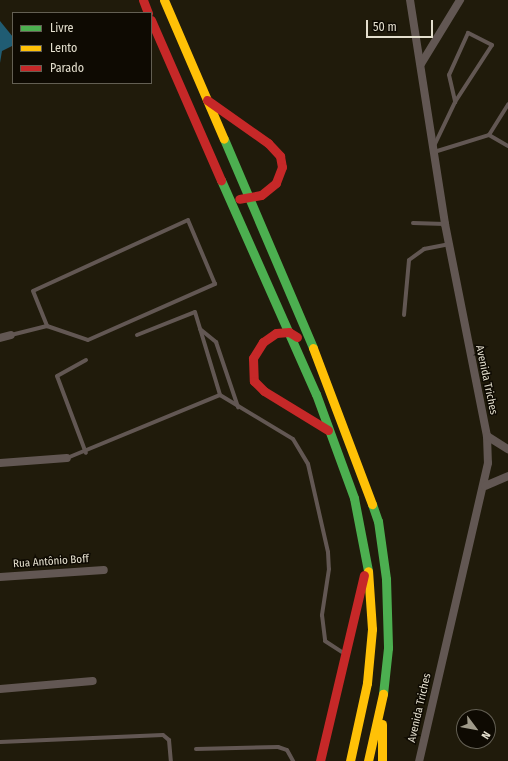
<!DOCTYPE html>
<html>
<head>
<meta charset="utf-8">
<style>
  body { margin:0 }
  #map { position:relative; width:508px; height:761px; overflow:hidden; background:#201b0b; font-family:"Fira Sans Condensed",sans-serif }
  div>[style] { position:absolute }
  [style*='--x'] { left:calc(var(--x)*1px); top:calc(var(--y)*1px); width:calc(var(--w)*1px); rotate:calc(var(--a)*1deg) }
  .water>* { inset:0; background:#205c73 }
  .lane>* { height:4px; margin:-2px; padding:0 2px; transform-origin:2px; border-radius:2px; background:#625753 }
  .street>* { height:8px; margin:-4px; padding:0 4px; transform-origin:4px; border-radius:4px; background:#625753 }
  .fast>* { height:9px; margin:-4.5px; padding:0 4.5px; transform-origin:4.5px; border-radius:4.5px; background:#4caf50 }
  .slow>* { height:9px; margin:-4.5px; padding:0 4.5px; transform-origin:4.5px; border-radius:4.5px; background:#ffc107 }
  .jam>* { height:9px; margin:-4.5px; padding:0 4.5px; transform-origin:4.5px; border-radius:4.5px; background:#c62828 }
  span { translate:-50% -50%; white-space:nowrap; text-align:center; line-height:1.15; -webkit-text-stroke:3px #0e0a02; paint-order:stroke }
  .street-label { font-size:11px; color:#e3decd }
  .legend { position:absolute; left:12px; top:12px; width:140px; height:72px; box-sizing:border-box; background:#0e0a02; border:1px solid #635f53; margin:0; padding:5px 7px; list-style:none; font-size:12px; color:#e3decd }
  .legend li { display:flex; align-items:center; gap:8px; height:20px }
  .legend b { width:20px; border:1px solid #635f53 }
  .north { position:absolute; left:456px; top:709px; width:40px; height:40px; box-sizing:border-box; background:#0e0a02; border:1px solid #635f53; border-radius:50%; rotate:122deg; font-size:11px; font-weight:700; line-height:16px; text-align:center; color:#e3decd }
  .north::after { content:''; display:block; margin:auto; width:14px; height:18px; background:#9f9a89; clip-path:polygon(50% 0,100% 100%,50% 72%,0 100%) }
  .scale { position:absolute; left:366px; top:20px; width:67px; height:18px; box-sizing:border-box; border:2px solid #e3decd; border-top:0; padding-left:5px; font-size:12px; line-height:14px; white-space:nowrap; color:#e3decd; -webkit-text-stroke:3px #0e0a02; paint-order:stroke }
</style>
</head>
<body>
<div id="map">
  <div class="water">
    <i style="clip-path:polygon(0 21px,13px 37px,12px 46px,2px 51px,0 63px)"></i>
  </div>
  <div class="lane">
    <i style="--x:489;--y:135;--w:22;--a:30"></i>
    <i style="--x:434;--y:146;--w:49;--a:-64.5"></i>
    <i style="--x:455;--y:102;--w:68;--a:-57"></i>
    <i style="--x:492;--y:45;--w:27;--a:-153"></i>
    <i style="--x:468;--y:33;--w:46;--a:114.3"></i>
    <i style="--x:449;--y:75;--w:28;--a:77"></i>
    <i style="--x:434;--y:152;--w:58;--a:-17.2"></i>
    <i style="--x:489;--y:135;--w:36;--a:-58"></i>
    <i style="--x:413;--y:223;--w:32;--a:2"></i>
    <i style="--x:404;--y:315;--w:55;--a:-84.8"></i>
    <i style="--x:409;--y:260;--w:19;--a:-36"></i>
    <i style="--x:424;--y:249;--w:25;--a:-11"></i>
    <i style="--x:200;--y:329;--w:21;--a:39"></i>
    <i style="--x:216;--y:342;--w:69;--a:71.3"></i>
    <i style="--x:11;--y:335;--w:37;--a:-14"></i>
    <i style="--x:47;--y:326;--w:43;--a:18.9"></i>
    <i style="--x:88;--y:340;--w:139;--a:-23.8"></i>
    <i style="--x:215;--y:284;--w:69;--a:-112.9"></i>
    <i style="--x:188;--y:220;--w:170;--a:155.4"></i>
    <i style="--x:33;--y:291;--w:38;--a:68"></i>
    <i style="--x:137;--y:335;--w:62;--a:-21.6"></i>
    <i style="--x:195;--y:312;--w:87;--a:73.2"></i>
    <i style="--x:220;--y:395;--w:85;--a:31.1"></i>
    <i style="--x:293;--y:439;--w:29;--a:59"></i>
    <i style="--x:308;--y:464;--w:90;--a:77.2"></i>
    <i style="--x:328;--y:552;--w:17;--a:87"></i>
    <i style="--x:329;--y:569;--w:47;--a:98.7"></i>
    <i style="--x:322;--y:615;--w:26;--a:83"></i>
    <i style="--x:325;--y:641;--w:20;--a:33"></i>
    <i style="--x:86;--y:360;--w:33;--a:151"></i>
    <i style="--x:57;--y:376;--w:82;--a:69.4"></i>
    <i style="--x:67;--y:458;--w:165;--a:-22.4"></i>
    <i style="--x:0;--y:742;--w:163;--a:-2.5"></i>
    <i style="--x:163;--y:735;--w:8;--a:40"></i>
    <i style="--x:169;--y:740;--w:21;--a:85"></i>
    <i style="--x:196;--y:749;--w:82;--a:-1.4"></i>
    <i style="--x:278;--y:747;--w:9;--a:18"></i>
    <i style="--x:287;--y:750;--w:13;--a:61"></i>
  </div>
  <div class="street">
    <i style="--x:410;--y:0;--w:227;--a:81.1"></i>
    <i style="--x:445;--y:224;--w:216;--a:78.8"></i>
    <i style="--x:487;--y:436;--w:27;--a:88"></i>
    <i style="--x:488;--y:463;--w:306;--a:103"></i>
    <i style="--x:421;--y:64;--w:75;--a:-58.6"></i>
    <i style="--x:0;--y:338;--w:11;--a:-15"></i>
    <i style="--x:487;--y:436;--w:25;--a:32"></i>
    <i style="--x:0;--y:463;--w:67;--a:-4.3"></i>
    <i style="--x:485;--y:486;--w:25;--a:-23"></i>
    <i style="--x:0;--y:577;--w:104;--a:-3.9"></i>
    <i style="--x:0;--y:689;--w:93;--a:-4.9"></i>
  </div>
  <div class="fast">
    <i style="--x:224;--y:139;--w:227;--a:66.9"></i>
    <i style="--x:221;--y:180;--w:234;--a:66.1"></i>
    <i style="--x:316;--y:394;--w:111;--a:69.9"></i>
    <i style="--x:354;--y:498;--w:74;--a:79.1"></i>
    <i style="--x:372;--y:504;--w:18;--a:71"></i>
    <i style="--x:378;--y:521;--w:59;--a:82.1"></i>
    <i style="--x:386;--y:579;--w:69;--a:88.3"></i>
    <i style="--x:388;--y:648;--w:46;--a:96.2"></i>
  </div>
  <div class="slow">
    <i style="--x:164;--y:0;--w:151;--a:66.7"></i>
    <i style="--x:313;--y:348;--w:167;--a:69.3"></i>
    <i style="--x:382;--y:724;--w:37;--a:90"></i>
    <i style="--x:350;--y:761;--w:80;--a:-77.7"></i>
    <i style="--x:367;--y:683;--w:54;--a:-84.7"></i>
    <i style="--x:372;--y:629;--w:58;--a:-93.9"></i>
    <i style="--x:368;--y:761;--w:69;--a:-77.4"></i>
  </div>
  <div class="jam">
    <i style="--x:143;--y:0;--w:14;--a:69"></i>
    <i style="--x:151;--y:20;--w:175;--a:66.4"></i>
    <i style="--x:207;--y:100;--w:75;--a:35.2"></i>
    <i style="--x:268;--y:143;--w:18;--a:47"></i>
    <i style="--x:280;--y:156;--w:11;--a:80"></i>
    <i style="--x:282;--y:167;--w:17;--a:111"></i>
    <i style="--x:276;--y:183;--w:19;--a:141"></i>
    <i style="--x:261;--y:195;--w:22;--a:170"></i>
    <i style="--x:297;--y:337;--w:9;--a:-148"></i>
    <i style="--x:289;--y:332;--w:13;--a:176"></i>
    <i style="--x:276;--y:333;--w:16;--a:145"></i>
    <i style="--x:263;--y:342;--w:19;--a:122"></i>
    <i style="--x:253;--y:358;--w:23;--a:88"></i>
    <i style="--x:254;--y:381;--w:14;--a:45"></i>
    <i style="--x:264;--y:391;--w:75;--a:31.4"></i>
    <i style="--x:320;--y:761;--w:191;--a:-76.7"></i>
  </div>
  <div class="street-label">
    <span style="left:486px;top:380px;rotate:78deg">Avenida Triches</span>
    <span style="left:51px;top:562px;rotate:-4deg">Rua Antônio Boff</span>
    <span style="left:420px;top:708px;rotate:-77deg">Avenida Triches</span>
  </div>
  <ul class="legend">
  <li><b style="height:5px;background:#4caf50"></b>Livre</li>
  <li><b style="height:5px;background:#ffc107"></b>Lento</li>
  <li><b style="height:5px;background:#c62828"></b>Parado</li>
  </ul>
  <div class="north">N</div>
  <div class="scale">50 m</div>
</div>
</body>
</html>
